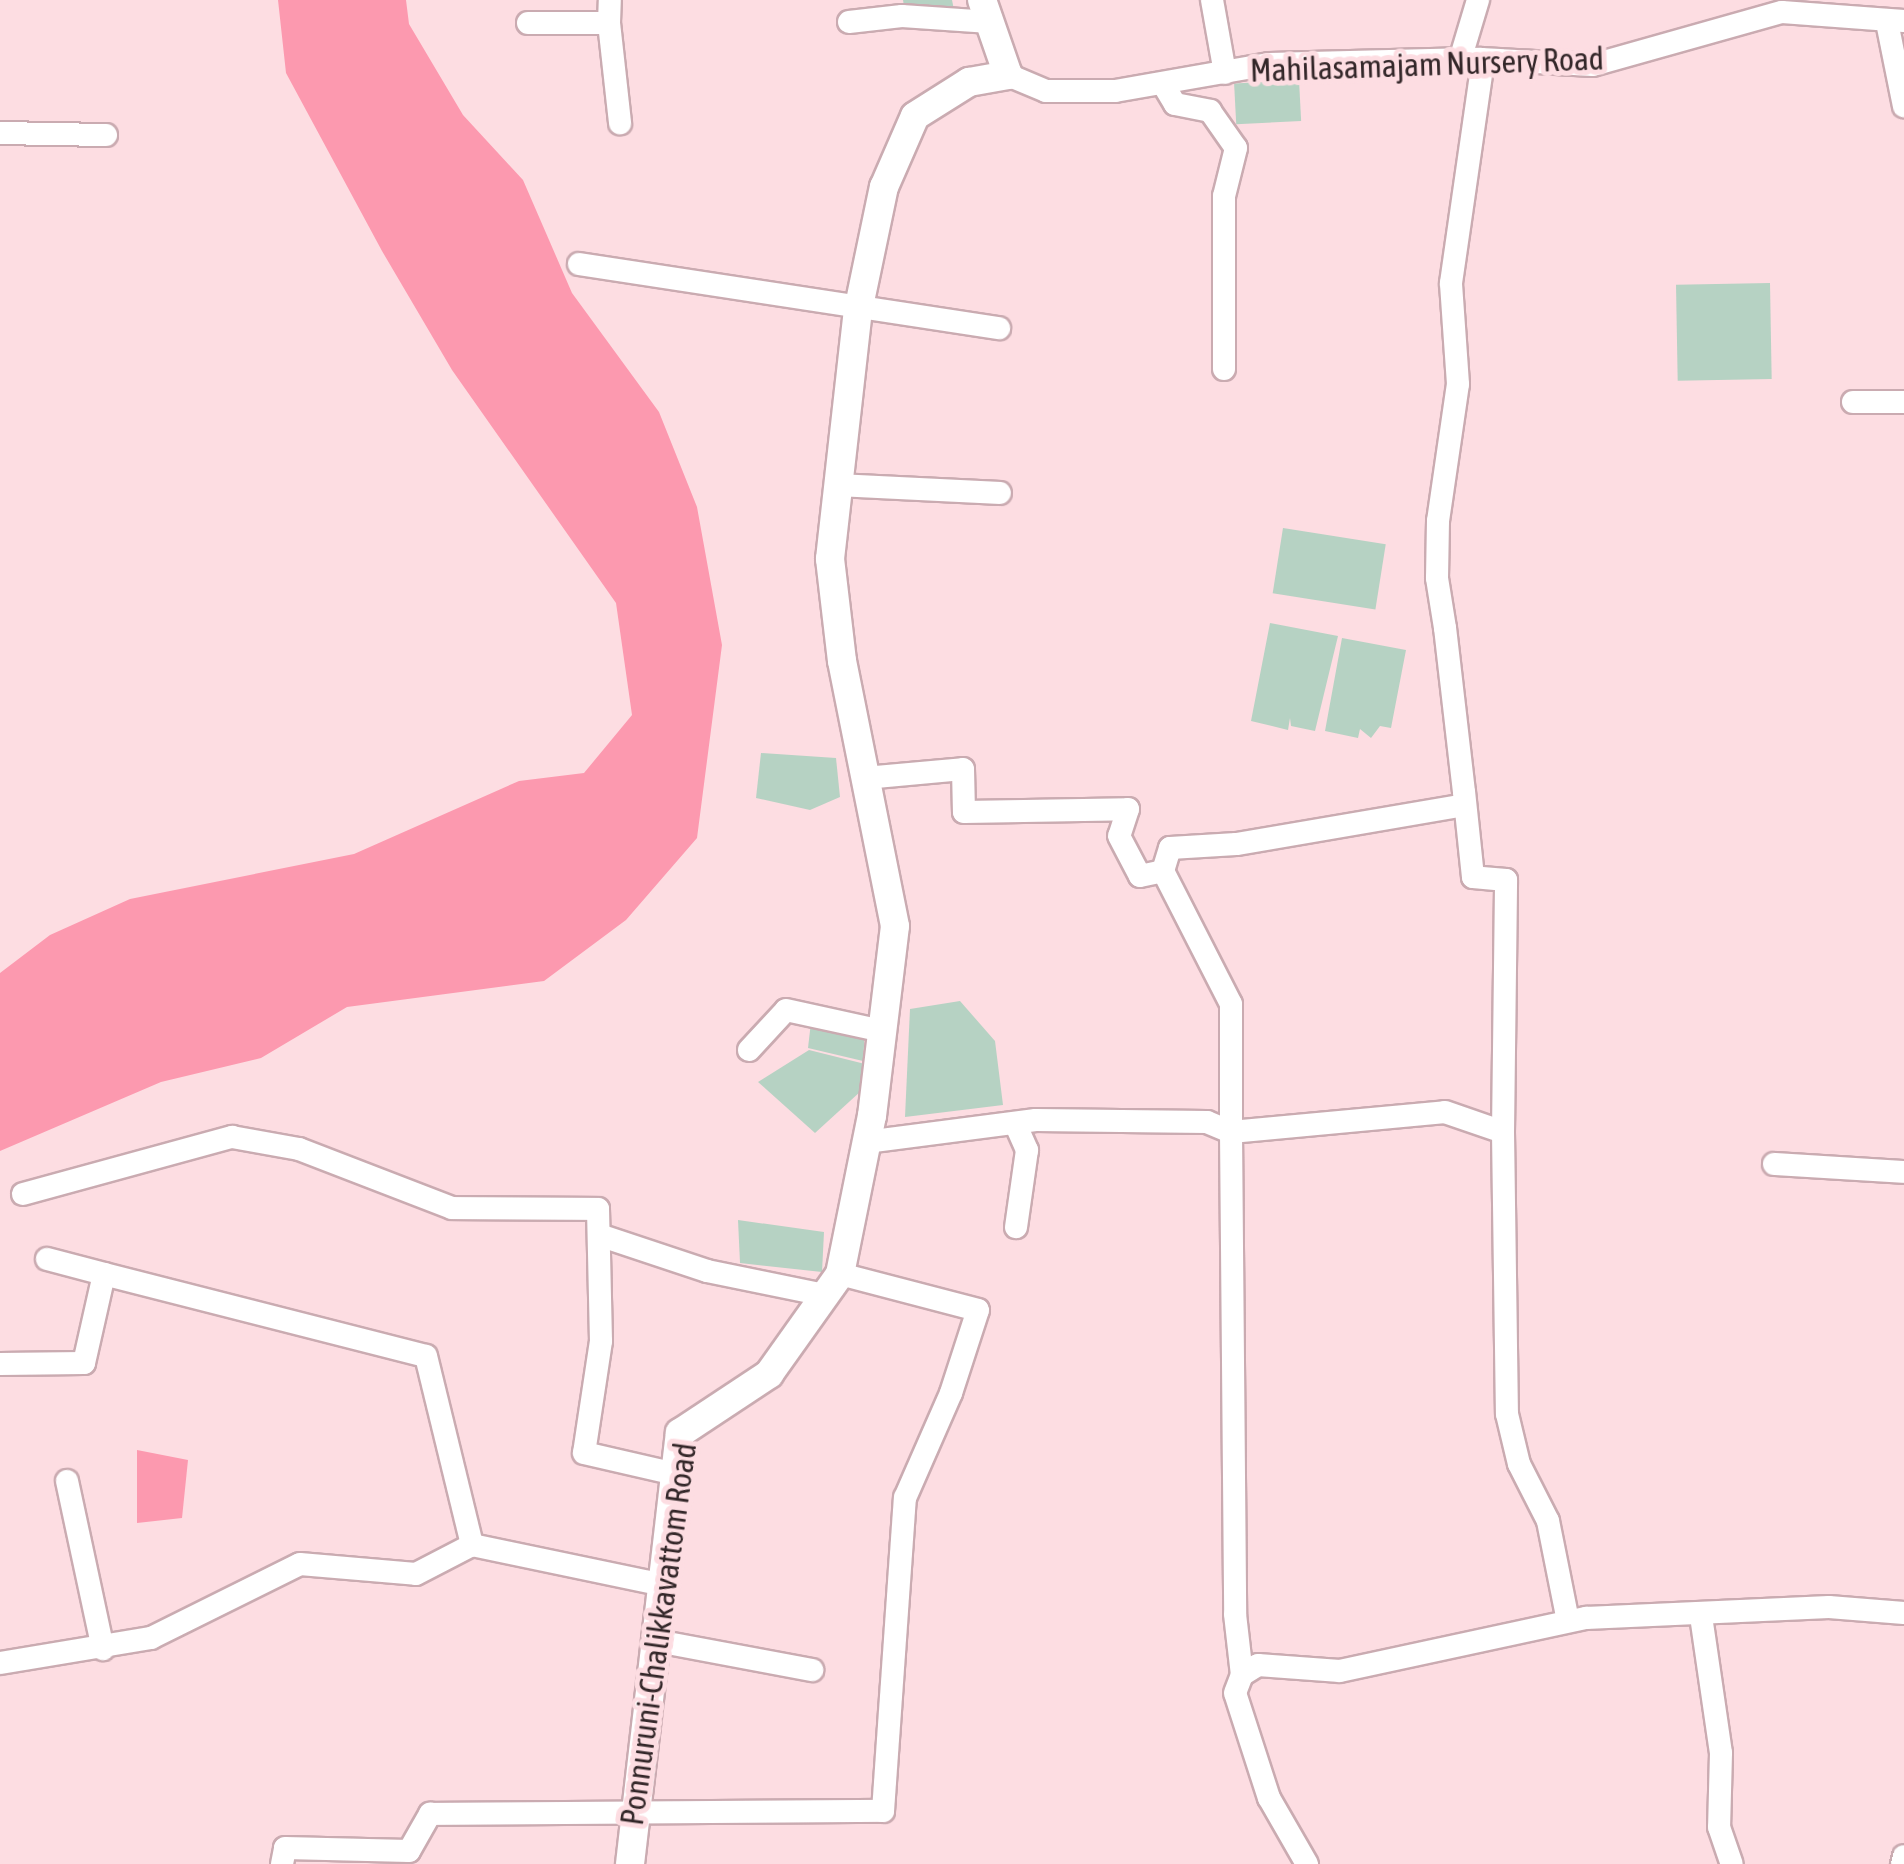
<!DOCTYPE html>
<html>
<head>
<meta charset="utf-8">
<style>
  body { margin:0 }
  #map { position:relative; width:1904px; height:1864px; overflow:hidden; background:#fddde2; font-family:"Asap Condensed",sans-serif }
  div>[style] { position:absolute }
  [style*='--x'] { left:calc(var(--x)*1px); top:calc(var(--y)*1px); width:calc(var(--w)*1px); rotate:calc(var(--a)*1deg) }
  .water>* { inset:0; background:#fc99af }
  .building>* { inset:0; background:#b6d2c3; transform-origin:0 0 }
  .roads { filter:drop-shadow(2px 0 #caabb1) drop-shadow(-2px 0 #caabb1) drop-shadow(0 2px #caabb1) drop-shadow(0 -2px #caabb1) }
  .minor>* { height:22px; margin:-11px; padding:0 11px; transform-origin:11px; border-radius:11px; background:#fff }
  .tertiary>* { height:28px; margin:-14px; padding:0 14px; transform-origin:14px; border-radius:14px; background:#fff }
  span { translate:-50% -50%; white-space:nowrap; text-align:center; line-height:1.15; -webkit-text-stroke:10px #fddde2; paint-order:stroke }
  .street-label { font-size:32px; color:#332729 }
</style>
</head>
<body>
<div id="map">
  <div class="water">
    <i style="clip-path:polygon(278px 0,406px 0,409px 24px,463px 115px,523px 180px,572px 293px,659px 412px,697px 507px,722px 645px,697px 838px,626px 920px,544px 981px,347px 1007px,261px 1058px,161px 1082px,0 1151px,0 973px,50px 935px,130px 899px,354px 854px,519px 781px,584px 773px,632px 715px,616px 603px,452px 370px,382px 251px,286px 73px)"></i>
    <i style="clip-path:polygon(137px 1450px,188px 1460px,182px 1518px,137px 1523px)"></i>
  </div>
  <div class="building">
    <i style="clip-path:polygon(903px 0,952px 0,954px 10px,904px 6px)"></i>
    <i style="left:1299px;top:80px;width:41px;height:65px;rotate:87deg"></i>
    <i style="left:1770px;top:283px;width:96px;height:94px;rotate:89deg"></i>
    <i style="left:1283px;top:528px;width:104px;height:66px;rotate:9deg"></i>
    <i style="clip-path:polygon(1270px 623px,1338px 636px,1315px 731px,1291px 726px,1290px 718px,1288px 730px,1251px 721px)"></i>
    <i style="clip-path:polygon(1342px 638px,1406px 650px,1391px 728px,1380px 726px,1371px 738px,1360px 729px,1358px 738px,1325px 731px)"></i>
    <i style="clip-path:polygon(761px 753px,836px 758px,840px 797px,810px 810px,756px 798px)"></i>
    <i style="clip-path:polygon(960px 1001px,995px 1041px,1003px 1105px,905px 1117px,910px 1009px)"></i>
    <i style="clip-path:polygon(811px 1022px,865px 1032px,863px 1061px,808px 1048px)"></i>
    <i style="clip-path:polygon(809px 1050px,865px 1064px,861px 1091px,815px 1133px,758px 1082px)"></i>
    <i style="clip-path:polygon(738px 1220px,824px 1232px,822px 1272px,740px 1263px)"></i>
  </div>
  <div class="roads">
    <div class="minor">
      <i style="--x:1212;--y:0;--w:74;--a:79.9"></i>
      <i style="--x:849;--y:22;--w:53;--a:-6.5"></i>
      <i style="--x:902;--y:16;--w:88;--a:3.9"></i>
      <i style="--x:1887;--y:22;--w:86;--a:78.6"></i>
      <i style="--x:528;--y:23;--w:81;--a:0"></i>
      <i style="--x:609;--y:23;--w:23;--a:-88"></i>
      <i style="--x:609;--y:23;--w:101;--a:83.7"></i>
      <i style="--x:1460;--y:60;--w:63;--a:-73.3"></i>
      <i style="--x:1008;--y:75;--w:41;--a:22.8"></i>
      <i style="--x:1046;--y:91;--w:69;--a:0"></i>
      <i style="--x:1115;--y:91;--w:156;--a:-9.9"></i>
      <i style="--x:1269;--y:64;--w:212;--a:-1.4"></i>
      <i style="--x:1481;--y:59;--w:112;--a:3.1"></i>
      <i style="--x:1593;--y:65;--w:196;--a:-15.7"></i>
      <i style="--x:1782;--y:12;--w:122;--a:4.2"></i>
      <i style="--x:1163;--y:84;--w:23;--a:59"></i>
      <i style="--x:1175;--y:104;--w:36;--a:11"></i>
      <i style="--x:1210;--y:111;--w:45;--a:54.9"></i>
      <i style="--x:1236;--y:148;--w:49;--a:104"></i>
      <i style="--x:1224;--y:196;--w:173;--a:90"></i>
      <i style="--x:0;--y:133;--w:106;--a:1.1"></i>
      <i style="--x:579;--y:264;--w:425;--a:8.7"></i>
      <i style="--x:1853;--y:402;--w:51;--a:0"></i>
      <i style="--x:838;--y:485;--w:162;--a:2.8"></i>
      <i style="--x:865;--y:778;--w:98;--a:-5.2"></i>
      <i style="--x:963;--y:769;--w:43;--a:88.7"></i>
      <i style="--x:964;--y:812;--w:164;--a:-1"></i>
      <i style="--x:1128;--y:809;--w:28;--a:108"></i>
      <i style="--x:1119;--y:836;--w:45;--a:62.3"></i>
      <i style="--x:1140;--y:876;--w:24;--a:-12"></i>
      <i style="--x:1465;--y:805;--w:232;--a:170.3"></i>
      <i style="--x:1236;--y:844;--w:66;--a:176.5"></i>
      <i style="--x:1170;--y:848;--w:24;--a:107"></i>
      <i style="--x:1163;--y:871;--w:149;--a:62.9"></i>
      <i style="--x:1231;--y:1004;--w:128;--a:90"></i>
      <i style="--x:1231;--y:1132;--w:215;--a:-5.3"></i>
      <i style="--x:1445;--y:1112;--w:61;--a:19"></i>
      <i style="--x:1503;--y:1132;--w:252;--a:-89.3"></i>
      <i style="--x:1506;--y:880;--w:33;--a:-175"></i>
      <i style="--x:1473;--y:877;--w:85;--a:-96"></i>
      <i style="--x:1464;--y:792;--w:165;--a:-96.6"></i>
      <i style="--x:1445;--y:628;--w:51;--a:-99.1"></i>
      <i style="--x:1437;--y:578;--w:57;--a:-89"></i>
      <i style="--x:1438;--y:521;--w:138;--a:-81.7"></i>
      <i style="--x:1458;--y:384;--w:101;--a:-94"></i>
      <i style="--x:1451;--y:283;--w:225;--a:-81.8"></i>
      <i style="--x:749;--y:1050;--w:54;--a:-47.2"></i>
      <i style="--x:786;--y:1010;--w:98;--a:12.3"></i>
      <i style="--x:1015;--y:1123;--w:30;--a:66"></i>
      <i style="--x:1027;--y:1150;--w:78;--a:98.1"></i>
      <i style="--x:1503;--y:1132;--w:282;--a:89.2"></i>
      <i style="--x:1507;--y:1414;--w:51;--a:76.5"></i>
      <i style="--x:1519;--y:1464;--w:64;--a:63"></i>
      <i style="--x:1548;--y:1521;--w:102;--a:78.7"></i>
      <i style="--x:866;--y:1142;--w:171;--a:-7.4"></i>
      <i style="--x:1036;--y:1120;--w:171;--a:0.7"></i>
      <i style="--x:1207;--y:1122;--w:26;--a:23"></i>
      <i style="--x:1231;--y:1132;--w:482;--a:89.5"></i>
      <i style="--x:1235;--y:1614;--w:61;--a:83.5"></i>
      <i style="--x:1774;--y:1164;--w:130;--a:3.5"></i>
      <i style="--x:23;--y:1194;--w:217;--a:-15.3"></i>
      <i style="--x:232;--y:1137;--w:68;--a:10.2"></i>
      <i style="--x:299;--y:1149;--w:164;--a:21.1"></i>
      <i style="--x:452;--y:1208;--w:146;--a:0.4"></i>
      <i style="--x:598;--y:1209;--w:132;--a:88.7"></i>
      <i style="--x:601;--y:1341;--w:113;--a:98.6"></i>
      <i style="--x:584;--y:1453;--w:94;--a:12.9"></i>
      <i style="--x:599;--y:1235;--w:114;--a:18.4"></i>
      <i style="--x:707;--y:1271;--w:120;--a:11.5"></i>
      <i style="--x:47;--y:1259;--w:59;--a:14.7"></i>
      <i style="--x:0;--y:1364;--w:84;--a:-0.7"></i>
      <i style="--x:84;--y:1363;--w:91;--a:-77.3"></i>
      <i style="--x:104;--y:1274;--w:332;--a:14.3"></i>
      <i style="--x:426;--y:1356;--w:195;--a:76.3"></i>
      <i style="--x:67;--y:1481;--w:172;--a:77.9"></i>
      <i style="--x:1701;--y:1616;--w:138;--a:81.7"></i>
      <i style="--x:1721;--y:1753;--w:74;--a:91.5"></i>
      <i style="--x:1719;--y:1827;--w:39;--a:71"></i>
      <i style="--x:657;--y:1641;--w:158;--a:10.6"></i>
      <i style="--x:0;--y:1663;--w:153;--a:-9.4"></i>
      <i style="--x:151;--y:1638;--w:166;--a:-26.4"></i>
      <i style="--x:300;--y:1564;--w:116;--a:4.9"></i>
      <i style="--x:416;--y:1574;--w:63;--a:-27.4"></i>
      <i style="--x:472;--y:1545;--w:196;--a:11.8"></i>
      <i style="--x:282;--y:1864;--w:16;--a:-79"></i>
      <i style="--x:285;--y:1848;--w:124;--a:1.4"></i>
      <i style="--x:409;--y:1851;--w:43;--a:-60.4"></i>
      <i style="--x:430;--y:1814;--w:453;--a:-0.4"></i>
      <i style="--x:883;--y:1811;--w:314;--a:-86"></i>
      <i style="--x:905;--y:1498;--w:115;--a:-66.3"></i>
      <i style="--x:951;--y:1393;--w:87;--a:-72"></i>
      <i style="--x:978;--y:1310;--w:143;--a:-165.4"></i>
      <i style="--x:1307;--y:1864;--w:76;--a:-119.9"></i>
      <i style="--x:1269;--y:1798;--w:110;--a:-107.9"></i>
      <i style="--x:1235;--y:1693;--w:19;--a:-69"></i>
      <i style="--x:1242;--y:1675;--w:19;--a:-32"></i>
      <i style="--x:1258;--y:1665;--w:82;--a:4.2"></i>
      <i style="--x:1340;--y:1671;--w:252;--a:-12.2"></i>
      <i style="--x:1586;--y:1618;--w:243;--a:-2.6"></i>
      <i style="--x:1829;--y:1607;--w:75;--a:4.6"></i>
      <i style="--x:1902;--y:1864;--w:8;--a:-76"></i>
    </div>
    <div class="tertiary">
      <i style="--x:630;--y:1864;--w:434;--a:-83.4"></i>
      <i style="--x:680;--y:1433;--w:107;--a:-33.5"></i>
      <i style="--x:769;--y:1374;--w:123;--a:-54.6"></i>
      <i style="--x:840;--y:1274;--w:161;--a:-78.6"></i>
      <i style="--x:872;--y:1116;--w:191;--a:-83.1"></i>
      <i style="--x:895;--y:926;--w:270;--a:-101.3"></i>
      <i style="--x:842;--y:661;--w:103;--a:-96.7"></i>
      <i style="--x:830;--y:559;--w:250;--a:-83.6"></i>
      <i style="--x:858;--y:311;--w:127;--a:-78.2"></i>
      <i style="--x:884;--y:187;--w:77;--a:-66.4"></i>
      <i style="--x:915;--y:116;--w:64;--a:-32.2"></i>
      <i style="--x:969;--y:82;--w:40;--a:-10"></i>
      <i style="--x:1008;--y:75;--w:79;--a:-109.1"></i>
    </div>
  </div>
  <div class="street-label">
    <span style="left:1427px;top:65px;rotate:-2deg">Mahilasamajam Nursery Road</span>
    <span style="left:659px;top:1634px;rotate:-82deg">Ponnuruni-Chalikkavattom Road</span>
  </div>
</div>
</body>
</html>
